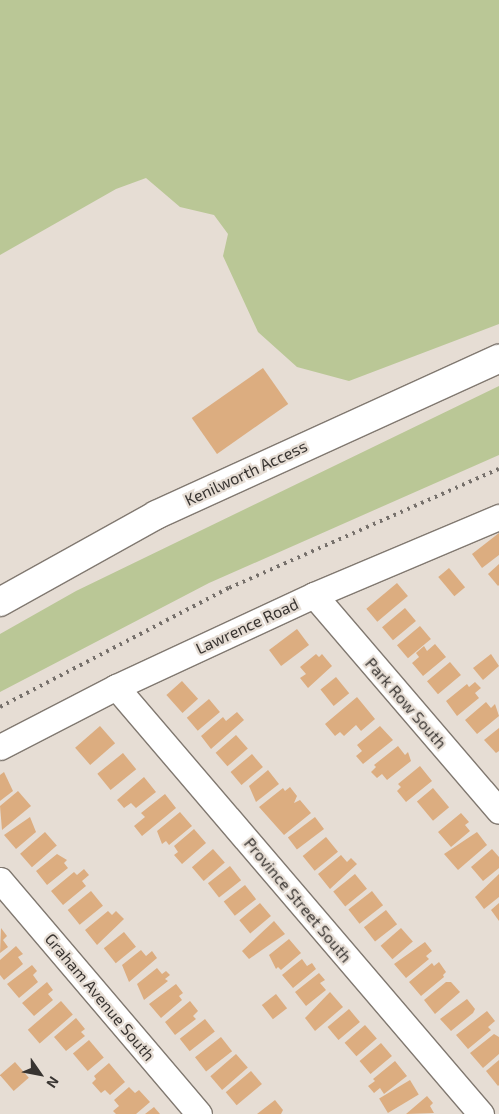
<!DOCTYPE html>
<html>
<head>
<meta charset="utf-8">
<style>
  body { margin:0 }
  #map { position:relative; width:499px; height:1114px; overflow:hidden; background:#e6ddd4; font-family:"Exo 2",sans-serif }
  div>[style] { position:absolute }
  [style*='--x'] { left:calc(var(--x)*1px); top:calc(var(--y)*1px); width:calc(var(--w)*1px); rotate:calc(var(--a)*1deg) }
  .green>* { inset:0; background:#bac796 }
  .building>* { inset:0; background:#dcad80; transform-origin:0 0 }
  .roads { filter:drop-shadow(1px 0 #817971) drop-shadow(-1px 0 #817971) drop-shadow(0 1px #817971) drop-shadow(0 -1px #817971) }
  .minor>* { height:25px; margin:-12.5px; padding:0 12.5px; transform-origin:12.5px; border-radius:12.5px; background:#fff }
  .major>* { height:28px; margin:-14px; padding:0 14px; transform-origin:14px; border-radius:14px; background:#fff }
  .rail>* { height:4px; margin-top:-2px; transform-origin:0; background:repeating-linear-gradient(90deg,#76706b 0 2.5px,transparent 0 7.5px) }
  span { translate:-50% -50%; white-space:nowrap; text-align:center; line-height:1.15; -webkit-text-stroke:4.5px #e6ddd4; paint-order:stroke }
  .street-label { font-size:16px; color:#383431 }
  .north { position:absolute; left:15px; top:1049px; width:50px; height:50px; -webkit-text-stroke:4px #e6ddd4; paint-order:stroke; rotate:123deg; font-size:14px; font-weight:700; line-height:20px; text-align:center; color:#383431 }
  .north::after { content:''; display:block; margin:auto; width:18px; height:22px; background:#383431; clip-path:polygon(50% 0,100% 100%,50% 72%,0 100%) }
</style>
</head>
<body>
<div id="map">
  <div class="green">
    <i style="clip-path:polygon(0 0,499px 0,499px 324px,349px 381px,297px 367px,258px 332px,223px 256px,228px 234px,214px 215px,180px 207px,146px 178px,116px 189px,0 255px)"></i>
    <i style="clip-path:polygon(499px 386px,499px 455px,209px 583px,0 692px,0 634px,76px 591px)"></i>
  </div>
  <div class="building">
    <i style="left:263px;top:368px;width:44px;height:87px;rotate:55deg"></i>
    <i style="clip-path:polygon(499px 533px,499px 555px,482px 568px,472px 554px)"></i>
    <i style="clip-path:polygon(499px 564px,499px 585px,498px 586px,488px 574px)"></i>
    <i style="left:449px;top:568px;width:25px;height:14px;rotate:50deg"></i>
    <i style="left:397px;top:583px;width:17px;height:40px;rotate:50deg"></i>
    <i style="left:405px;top:608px;width:17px;height:30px;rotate:50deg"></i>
    <i style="left:420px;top:626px;width:17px;height:30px;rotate:50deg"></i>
    <i style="left:297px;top:629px;width:20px;height:35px;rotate:53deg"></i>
    <i style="clip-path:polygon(435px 644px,446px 657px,423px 676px,412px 663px,419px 657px,416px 653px,424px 646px,427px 651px)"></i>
    <i style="clip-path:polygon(316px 654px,319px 657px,322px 654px,332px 666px,308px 688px,300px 678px,306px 674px,300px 667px)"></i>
    <i style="clip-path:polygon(491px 654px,499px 666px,483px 680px,473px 668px)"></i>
    <i style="left:450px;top:662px;width:17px;height:30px;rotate:50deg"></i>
    <i style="left:336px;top:677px;width:21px;height:20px;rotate:51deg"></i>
    <i style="left:182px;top:681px;width:24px;height:21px;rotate:48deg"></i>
    <i style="clip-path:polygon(475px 682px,481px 688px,475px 693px,479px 698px,457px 716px,446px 701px,467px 684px,469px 687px)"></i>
    <i style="clip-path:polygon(357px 697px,375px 719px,361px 731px,356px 725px,344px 736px,340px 732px,335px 736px,325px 724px)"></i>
    <i style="left:209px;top:699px;width:17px;height:29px;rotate:50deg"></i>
    <i style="clip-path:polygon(486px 702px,491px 708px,495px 704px,499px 716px,477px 734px,465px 720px)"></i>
    <i style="clip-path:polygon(237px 712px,244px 720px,211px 749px,201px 736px,223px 717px,226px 721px)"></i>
    <i style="left:100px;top:726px;width:23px;height:33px;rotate:49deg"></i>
    <i style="clip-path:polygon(380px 726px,393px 740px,363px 764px,356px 756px,362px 751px,357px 745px)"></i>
    <i style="clip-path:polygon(499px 728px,499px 751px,496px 753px,484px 740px)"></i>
    <i style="left:236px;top:735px;width:18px;height:27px;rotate:49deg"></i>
    <i style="clip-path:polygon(398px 746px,405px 755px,408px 752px,411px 761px,387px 780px,382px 774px,377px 778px,371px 772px,376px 767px,374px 765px)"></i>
    <i style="left:123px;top:753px;width:21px;height:33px;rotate:51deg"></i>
    <i style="left:252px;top:754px;width:17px;height:28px;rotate:50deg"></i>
    <i style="clip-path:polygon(420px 766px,432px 781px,406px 802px,397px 791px,401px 787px,398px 784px)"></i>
    <i style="clip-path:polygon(268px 770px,279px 784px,256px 802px,249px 786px)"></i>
    <i style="clip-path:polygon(4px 772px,13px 791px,0 801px,0 775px)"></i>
    <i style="clip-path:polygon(144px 777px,156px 792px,136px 808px,131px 803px,124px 808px,117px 800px)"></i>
    <i style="clip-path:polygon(290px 787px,297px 796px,294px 803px,300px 800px,311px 813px,284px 835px,259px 807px,283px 788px,285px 791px)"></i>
    <i style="left:433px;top:788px;width:25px;height:21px;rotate:50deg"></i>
    <i style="clip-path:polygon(18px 791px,31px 806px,2px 830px,0 806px)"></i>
    <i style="clip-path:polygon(165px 794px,176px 808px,142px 836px,134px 826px,145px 817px,141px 813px)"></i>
    <i style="clip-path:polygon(180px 812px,192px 826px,169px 845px,166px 841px,162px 844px,157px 831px)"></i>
    <i style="clip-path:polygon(461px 813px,469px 822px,465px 825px,470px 831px,451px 847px,438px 832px)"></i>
    <i style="clip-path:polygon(30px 817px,36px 832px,16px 849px,4px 835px)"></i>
    <i style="left:315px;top:817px;width:15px;height:34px;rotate:53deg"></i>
    <i style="clip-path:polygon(194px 829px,206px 843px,182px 864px,174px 855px,178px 852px,174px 846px)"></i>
    <i style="left:45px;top:832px;width:18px;height:33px;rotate:49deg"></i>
    <i style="clip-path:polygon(477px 832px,487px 845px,458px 870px,444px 854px)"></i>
    <i style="left:326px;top:837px;width:19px;height:30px;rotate:51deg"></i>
    <i style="left:213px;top:849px;width:18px;height:28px;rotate:49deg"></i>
    <i style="clip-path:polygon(492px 849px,499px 857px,499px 868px,483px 881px,471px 867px)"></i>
    <i style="clip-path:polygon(57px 854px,67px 860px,64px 863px,68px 868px,47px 885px,36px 871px)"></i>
    <i style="clip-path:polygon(341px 855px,347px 862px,351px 858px,357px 864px,330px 889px,318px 874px)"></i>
    <i style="left:230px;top:866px;width:18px;height:28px;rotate:52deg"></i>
    <i style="clip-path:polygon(84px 869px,89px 875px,82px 881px,86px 886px,63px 905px,51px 891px,74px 872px,77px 875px)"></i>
    <i style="left:355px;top:874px;width:19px;height:28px;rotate:51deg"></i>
    <i style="clip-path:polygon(499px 874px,499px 897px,484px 909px,475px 897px)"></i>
    <i style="left:245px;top:885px;width:18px;height:27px;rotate:52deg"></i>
    <i style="left:91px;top:891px;width:19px;height:30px;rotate:51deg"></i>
    <i style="left:372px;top:891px;width:18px;height:30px;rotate:52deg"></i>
    <i style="left:260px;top:903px;width:17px;height:27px;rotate:50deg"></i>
    <i style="clip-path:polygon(499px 903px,499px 921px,491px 910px)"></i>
    <i style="left:386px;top:910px;width:18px;height:28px;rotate:52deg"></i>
    <i style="clip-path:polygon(108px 911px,112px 915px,116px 911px,124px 919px,97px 945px,85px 930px)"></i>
    <i style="clip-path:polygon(274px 921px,285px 934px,249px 959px,242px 951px)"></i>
    <i style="clip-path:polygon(1px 928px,7px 936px,3px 940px,8px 947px,0 953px)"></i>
    <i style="left:401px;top:928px;width:18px;height:27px;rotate:49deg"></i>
    <i style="left:124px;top:932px;width:19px;height:26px;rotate:51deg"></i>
    <i style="clip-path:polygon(289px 939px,301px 953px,281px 970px,278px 967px,276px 969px,269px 955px)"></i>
    <i style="clip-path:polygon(425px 942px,432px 951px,426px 956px,429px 959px,406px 978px,394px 964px)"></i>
    <i style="clip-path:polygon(16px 946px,23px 954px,18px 957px,23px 964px,4px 980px,0 975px,0 960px)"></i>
    <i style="clip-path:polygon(141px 950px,146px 956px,152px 951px,157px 958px,129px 982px,122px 965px)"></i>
    <i style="clip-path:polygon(302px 959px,307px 966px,312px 963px,316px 969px,293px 988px,282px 975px)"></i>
    <i style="clip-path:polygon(439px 962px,446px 972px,443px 975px,444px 977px,421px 996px,409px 982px,432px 963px,434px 966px)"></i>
    <i style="clip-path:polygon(32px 965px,37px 971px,33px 975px,38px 982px,19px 998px,7px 984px)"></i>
    <i style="clip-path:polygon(157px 968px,162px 974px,166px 971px,170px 975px,165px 979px,168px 981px,144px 1000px,137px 984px)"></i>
    <i style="clip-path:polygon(319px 973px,325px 980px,320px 983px,326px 990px,306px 1006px,295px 992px)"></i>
    <i style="clip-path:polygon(47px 982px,53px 990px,48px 994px,53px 1000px,34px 1016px,22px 1003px)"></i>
    <i style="clip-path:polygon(446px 982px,451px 982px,460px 992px,435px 1014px,424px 1000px)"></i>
    <i style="clip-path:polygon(176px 984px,183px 993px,179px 996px,182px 1000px,161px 1018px,149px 1004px)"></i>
    <i style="clip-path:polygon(330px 992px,343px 1007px,315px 1031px,305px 1018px)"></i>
    <i style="left:276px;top:994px;width:18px;height:18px;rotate:52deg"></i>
    <i style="clip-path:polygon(467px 999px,475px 1009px,473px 1013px,451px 1031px,440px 1019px)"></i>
    <i style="left:61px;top:1001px;width:18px;height:44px;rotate:49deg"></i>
    <i style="clip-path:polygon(190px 1001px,198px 1011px,193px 1016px,196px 1019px,175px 1035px,165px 1022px)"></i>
    <i style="left:349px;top:1009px;width:17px;height:28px;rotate:50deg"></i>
    <i style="clip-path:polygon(487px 1011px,495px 1021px,488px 1027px,491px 1030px,468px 1049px,456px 1035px)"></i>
    <i style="clip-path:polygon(76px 1018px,85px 1029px,81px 1032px,85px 1036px,66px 1051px,54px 1037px)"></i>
    <i style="left:205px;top:1019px;width:16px;height:32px;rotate:52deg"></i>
    <i style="left:365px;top:1025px;width:18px;height:27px;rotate:49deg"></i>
    <i style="clip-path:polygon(494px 1034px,499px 1037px,499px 1054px,483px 1068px,470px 1053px)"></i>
    <i style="left:221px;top:1037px;width:18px;height:33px;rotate:52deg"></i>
    <i style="left:89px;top:1040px;width:23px;height:21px;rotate:50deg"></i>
    <i style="left:381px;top:1043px;width:17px;height:28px;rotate:50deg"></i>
    <i style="left:236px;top:1054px;width:18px;height:34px;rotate:49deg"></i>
    <i style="clip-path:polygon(499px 1060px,499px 1085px,498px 1086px,486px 1071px)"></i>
    <i style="clip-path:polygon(395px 1061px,407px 1076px,384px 1094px,380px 1088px,374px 1093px,368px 1086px,375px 1081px,373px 1079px)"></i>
    <i style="left:15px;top:1062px;width:21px;height:20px;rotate:49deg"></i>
    <i style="clip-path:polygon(109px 1063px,125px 1082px,110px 1095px,105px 1090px,101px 1093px,92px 1083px,96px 1079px,94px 1076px)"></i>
    <i style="left:251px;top:1071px;width:17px;height:33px;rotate:50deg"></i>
    <i style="left:410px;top:1080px;width:17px;height:36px;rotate:59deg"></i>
    <i style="clip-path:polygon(129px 1087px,135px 1093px,139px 1090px,150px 1102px,136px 1114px,116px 1114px,113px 1111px,119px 1106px,114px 1100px)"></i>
    <i style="clip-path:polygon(427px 1096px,433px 1103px,430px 1106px,434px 1113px,406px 1114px)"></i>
    <i style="clip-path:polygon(275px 1100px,283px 1110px,281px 1114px,257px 1114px)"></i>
    <i style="clip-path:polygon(154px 1107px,160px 1114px,145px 1114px)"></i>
  </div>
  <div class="roads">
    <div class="minor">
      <i style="--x:314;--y:595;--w:284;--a:49.4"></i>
      <i style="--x:116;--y:687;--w:562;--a:49.48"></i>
      <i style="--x:0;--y:747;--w:131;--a:-27.3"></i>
      <i style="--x:116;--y:687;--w:218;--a:-24.9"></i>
      <i style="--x:314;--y:595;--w:201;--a:-22.9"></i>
      <i style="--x:0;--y:880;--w:307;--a:49.6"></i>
    </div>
    <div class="major">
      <i style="--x:0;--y:602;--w:179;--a:-29.1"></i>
      <i style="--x:156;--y:515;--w:377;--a:-24.5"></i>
    </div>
  </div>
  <div class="rail">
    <i style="--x:0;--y:707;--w:258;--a:-27.5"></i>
    <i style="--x:229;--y:588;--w:295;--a:-23.8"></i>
  </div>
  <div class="street-label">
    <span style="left:246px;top:473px;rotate:-25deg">Kenilworth Access</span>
    <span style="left:247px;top:626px;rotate:-25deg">Lawrence Road</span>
    <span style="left:406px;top:703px;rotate:49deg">Park Row South</span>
    <span style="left:298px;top:900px;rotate:50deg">Province Street South</span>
    <span style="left:100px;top:997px;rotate:50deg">Graham Avenue South</span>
  </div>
  <div class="north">N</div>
</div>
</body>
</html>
